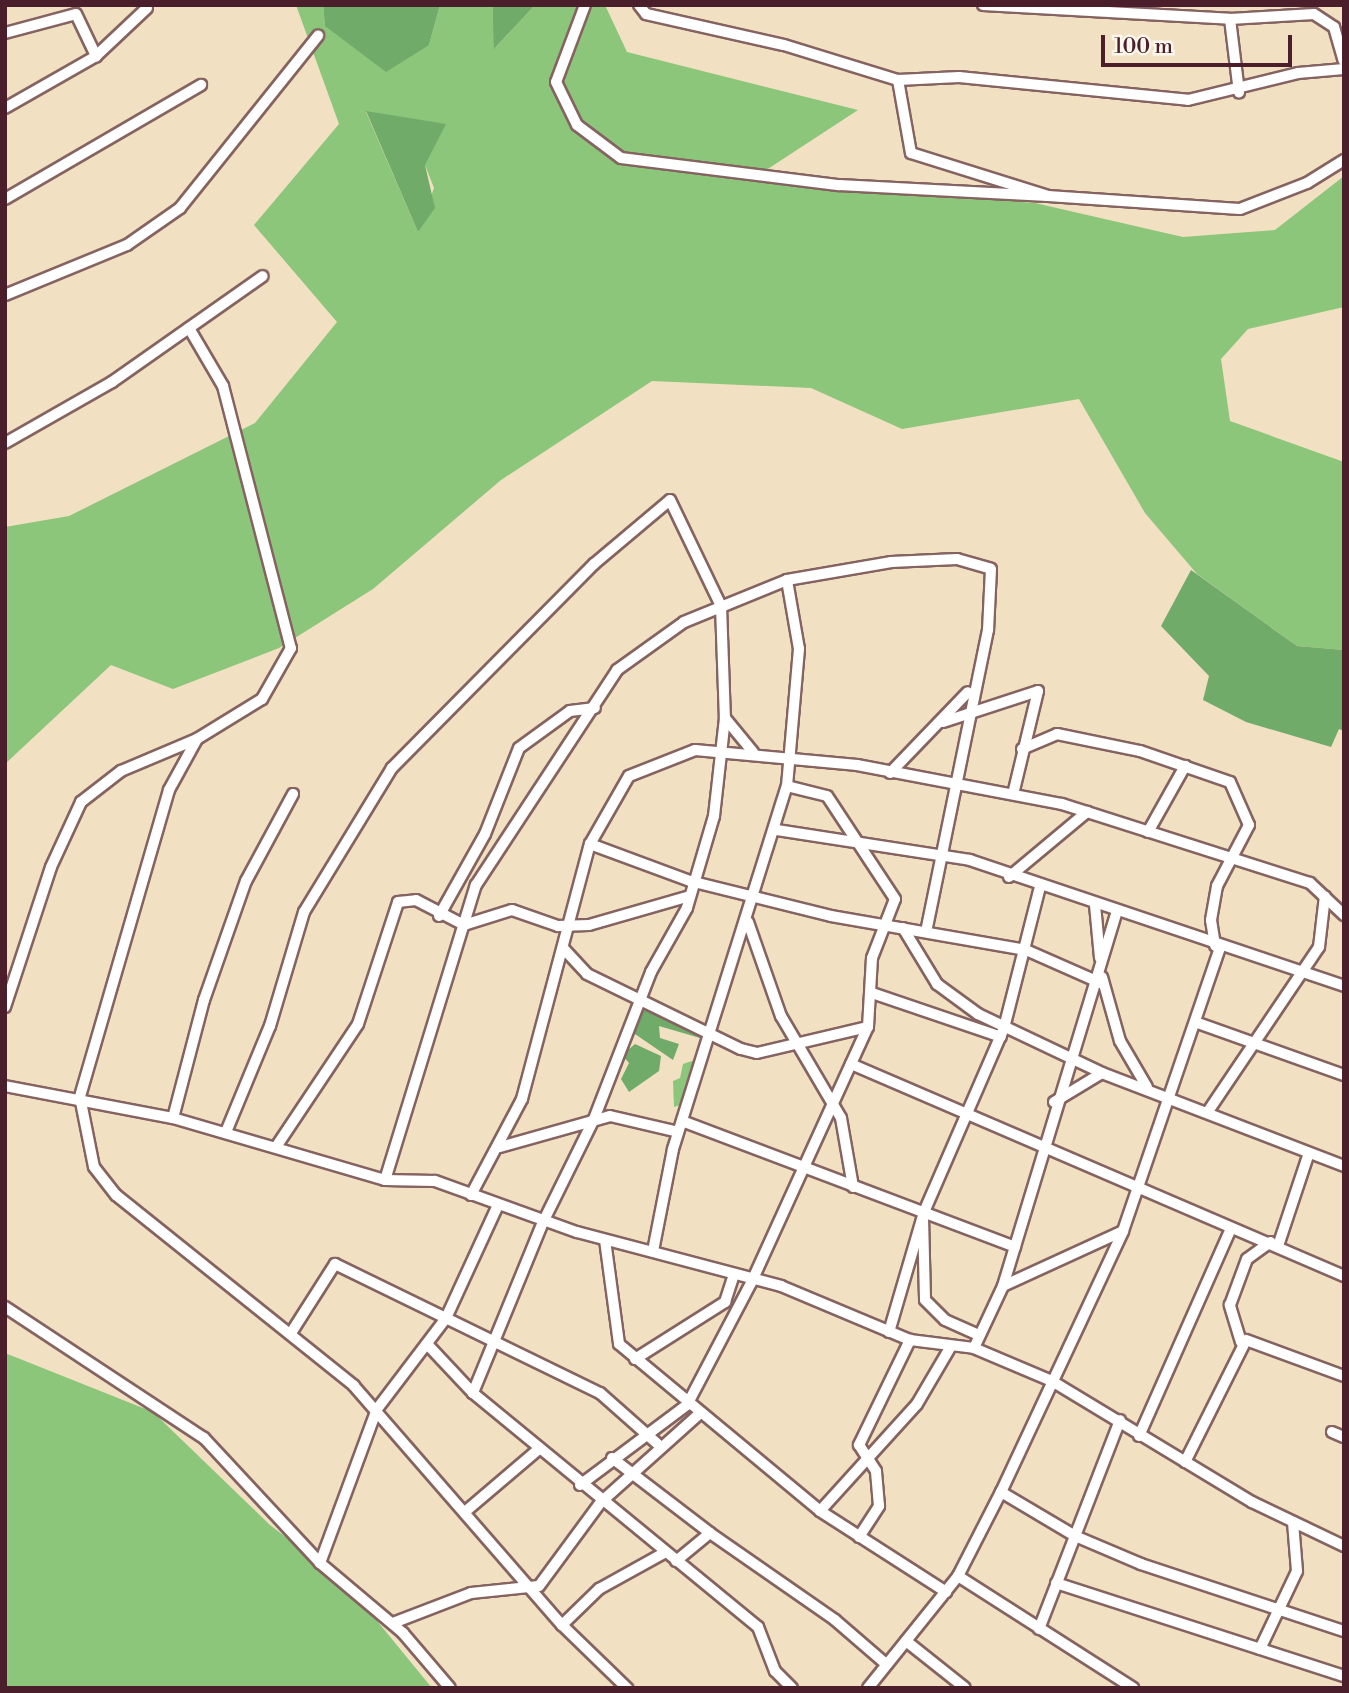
<!DOCTYPE html>
<html>
<head>
<meta charset="utf-8">
<style>
  body { margin:0 }
  #map { position:relative; width:1349px; height:1693px; overflow:hidden; background:#f2e0c2; font-family:"Libre Bodoni",serif }
  div>[style] { position:absolute }
  [style*='--x'] { left:calc(var(--x)*1px); top:calc(var(--y)*1px); width:calc(var(--w)*1px); rotate:calc(var(--a)*1deg) }
  .green>* { inset:0; background:#8bc67a }
  .forest>* { inset:0; background:#70ab6a }
  .roads { filter:drop-shadow(2px 0 #856360) drop-shadow(-2px 0 #856360) drop-shadow(0 2px #856360) drop-shadow(0 -2px #856360) }
  .minor>* { height:10px; margin:-5px; padding:0 5px; transform-origin:5px; border-radius:5px; background:#fff }
  span { translate:-50% -50%; white-space:nowrap; text-align:center; line-height:1.15; -webkit-text-stroke:5px #fbf7ec; paint-order:stroke }
  .frame { position:absolute; inset:0; border:7px solid #4a1f2b; pointer-events:none }
  .scale { position:absolute; left:1101px; top:35px; width:191px; height:32px; box-sizing:border-box; border:4px solid #4a1f2b; border-top:0; padding-left:9px; font-size:21px; line-height:24px; white-space:nowrap; color:#4a1f2b; -webkit-text-stroke:5px #fbf7ec; paint-order:stroke }
</style>
</head>
<body>
<div id="map">
  <div class="green">
    <i style="clip-path:polygon(evenodd,296px 5px,323px 5px,325px 26px,429px 45px,440px 5px,493px 5px,495px 48px,535px 5px,605px 5px,627px 52px,858px 110px,751px 180px,1035px 203px,1183px 237px,1275px 230px,1344px 176px,1344px 307px,1248px 329px,1221px 359px,1230px 421px,1344px 462px,1344px 650px,1297px 646px,1197px 574px,1145px 513px,1079px 399px,902px 429px,811px 388px,652px 381px,501px 480px,373px 589px,279px 648px,173px 689px,111px 665px,5px 764px,5px 527px,69px 516px,255px 423px,337px 322px,254px 225px,339px 124px,296px 5px,366px 112px,427px 124px,425px 165px,434px 188px,418px 232px,366px 112px)"></i>
    <i style="clip-path:polygon(698px 1059px,680px 1105px,674px 1107px,673px 1081px,680px 1078px,683px 1064px)"></i>
    <i style="clip-path:polygon(5px 1353px,153px 1412px,270px 1525px,346px 1583px,432px 1688px,5px 1688px)"></i>
  </div>
  <div class="forest">
    <i style="clip-path:polygon(323px 5px,440px 5px,429px 45px,386px 72px,325px 26px)"></i>
    <i style="clip-path:polygon(493px 5px,535px 5px,494px 49px,493px 24px)"></i>
    <i style="clip-path:polygon(366px 111px,446px 124px,425px 165px,435px 208px,418px 232px)"></i>
    <i style="clip-path:polygon(1191px 570px,1297px 646px,1344px 650px,1344px 731px,1339px 729px,1331px 747px,1246px 722px,1203px 700px,1209px 676px,1161px 626px)"></i>
    <i style="clip-path:polygon(644px 1004px,706px 1031px,700px 1038px,659px 1026px,660px 1038px,679px 1044px,673px 1060px,632px 1032px)"></i>
    <i style="clip-path:polygon(635px 1044px,661px 1056px,659px 1071px,629px 1092px,621px 1079px,629px 1063px,622px 1055px)"></i>
  </div>
  <div class="roads">
    <div class="minor">
      <i style="--x:585;--y:5;--w:82;--a:110.6"></i>
      <i style="--x:556;--y:82;--w:48;--a:64"></i>
      <i style="--x:577;--y:125;--w:55;--a:36.9"></i>
      <i style="--x:621;--y:158;--w:220;--a:7.1"></i>
      <i style="--x:839;--y:185;--w:209;--a:3"></i>
      <i style="--x:639;--y:5;--w:11;--a:52"></i>
      <i style="--x:646;--y:14;--w:141;--a:12.7"></i>
      <i style="--x:784;--y:45;--w:119;--a:17.1"></i>
      <i style="--x:898;--y:80;--w:61;--a:-2.8"></i>
      <i style="--x:959;--y:77;--w:230;--a:5.7"></i>
      <i style="--x:1188;--y:100;--w:113;--a:-13.8"></i>
      <i style="--x:1298;--y:73;--w:46;--a:-5"></i>
      <i style="--x:983;--y:5;--w:247;--a:3.2"></i>
      <i style="--x:1230;--y:19;--w:84;--a:-3.4"></i>
      <i style="--x:1314;--y:14;--w:24;--a:33"></i>
      <i style="--x:1334;--y:27;--w:35;--a:74"></i>
      <i style="--x:1230;--y:19;--w:74;--a:83"></i>
      <i style="--x:5;--y:33;--w:73;--a:-15"></i>
      <i style="--x:76;--y:14;--w:47;--a:64.5"></i>
      <i style="--x:898;--y:80;--w:74;--a:79.9"></i>
      <i style="--x:911;--y:153;--w:144;--a:17.4"></i>
      <i style="--x:1048;--y:196;--w:192;--a:3.9"></i>
      <i style="--x:1240;--y:209;--w:72;--a:-21.2"></i>
      <i style="--x:1307;--y:183;--w:44;--a:-31.9"></i>
      <i style="--x:5;--y:108;--w:105;--a:-29.7"></i>
      <i style="--x:96;--y:56;--w:70;--a:-43.3"></i>
      <i style="--x:5;--y:199;--w:227;--a:-30.2"></i>
      <i style="--x:5;--y:295;--w:132;--a:-22.3"></i>
      <i style="--x:127;--y:245;--w:65;--a:-34.9"></i>
      <i style="--x:180;--y:208;--w:221;--a:-51.3"></i>
      <i style="--x:189;--y:328;--w:67;--a:59.6"></i>
      <i style="--x:223;--y:386;--w:271;--a:75.5"></i>
      <i style="--x:291;--y:648;--w:59;--a:119.6"></i>
      <i style="--x:262;--y:699;--w:76;--a:148.4"></i>
      <i style="--x:197;--y:739;--w:58;--a:118.8"></i>
      <i style="--x:169;--y:790;--w:320;--a:106.2"></i>
      <i style="--x:80;--y:1097;--w:71;--a:78.7"></i>
      <i style="--x:94;--y:1167;--w:36;--a:52"></i>
      <i style="--x:116;--y:1195;--w:305;--a:38.7"></i>
      <i style="--x:354;--y:1386;--w:317;--a:49"></i>
      <i style="--x:562;--y:1625;--w:91;--a:44.1"></i>
      <i style="--x:5;--y:443;--w:123;--a:-29.7"></i>
      <i style="--x:112;--y:382;--w:184;--a:-35.1"></i>
      <i style="--x:725;--y:718;--w:44;--a:50.5"></i>
      <i style="--x:943;--y:722;--w:100;--a:-18.1"></i>
      <i style="--x:1038;--y:691;--w:106;--a:103.6"></i>
      <i style="--x:1022;--y:749;--w:38;--a:-23"></i>
      <i style="--x:1057;--y:734;--w:85;--a:11.6"></i>
      <i style="--x:1140;--y:751;--w:95;--a:19"></i>
      <i style="--x:1230;--y:782;--w:47;--a:66.2"></i>
      <i style="--x:1249;--y:825;--w:69;--a:117.7"></i>
      <i style="--x:1217;--y:886;--w:35;--a:100"></i>
      <i style="--x:1211;--y:920;--w:26;--a:81"></i>
      <i style="--x:890;--y:773;--w:112;--a:-46.1"></i>
      <i style="--x:777;--y:830;--w:195;--a:8.8"></i>
      <i style="--x:970;--y:860;--w:395;--a:18.6"></i>
      <i style="--x:1148;--y:832;--w:76;--a:-60.7"></i>
      <i style="--x:590;--y:844;--w:107;--a:20.3"></i>
      <i style="--x:690;--y:881;--w:145;--a:13.9"></i>
      <i style="--x:831;--y:916;--w:198;--a:9.9"></i>
      <i style="--x:1026;--y:950;--w:84;--a:23.8"></i>
      <i style="--x:1009;--y:877;--w:102;--a:-39.8"></i>
      <i style="--x:1095;--y:905;--w:53;--a:84.6"></i>
      <i style="--x:439;--y:916;--w:94;--a:-60.7"></i>
      <i style="--x:485;--y:834;--w:92;--a:-68.4"></i>
      <i style="--x:519;--y:748;--w:63;--a:-36"></i>
      <i style="--x:570;--y:711;--w:25;--a:-7"></i>
      <i style="--x:748;--y:922;--w:100;--a:70.7"></i>
      <i style="--x:781;--y:1016;--w:118;--a:59.5"></i>
      <i style="--x:841;--y:1118;--w:70;--a:80.1"></i>
      <i style="--x:903;--y:928;--w:66;--a:58.7"></i>
      <i style="--x:937;--y:984;--w:51;--a:36.2"></i>
      <i style="--x:978;--y:1014;--w:137;--a:25.4"></i>
      <i style="--x:1102;--y:1073;--w:259;--a:21"></i>
      <i style="--x:563;--y:948;--w:35;--a:47"></i>
      <i style="--x:587;--y:974;--w:171;--a:26"></i>
      <i style="--x:741;--y:1049;--w:16;--a:14"></i>
      <i style="--x:757;--y:1053;--w:114;--a:-13.2"></i>
      <i style="--x:1102;--y:977;--w:66;--a:74.3"></i>
      <i style="--x:1120;--y:1041;--w:53;--a:59.6"></i>
      <i style="--x:872;--y:993;--w:136;--a:18.8"></i>
      <i style="--x:5;--y:1007;--w:147;--a:-71.8"></i>
      <i style="--x:51;--y:867;--w:72;--a:-65.2"></i>
      <i style="--x:81;--y:802;--w:51;--a:-37.8"></i>
      <i style="--x:121;--y:771;--w:82;--a:-22.8"></i>
      <i style="--x:1195;--y:1022;--w:158;--a:19.6"></i>
      <i style="--x:851;--y:1064;--w:537;--a:23.27"></i>
      <i style="--x:5;--y:1086;--w:171;--a:10.8"></i>
      <i style="--x:173;--y:1118;--w:221;--a:16.3"></i>
      <i style="--x:385;--y:1180;--w:50;--a:1.1"></i>
      <i style="--x:435;--y:1181;--w:151;--a:19.8"></i>
      <i style="--x:577;--y:1232;--w:211;--a:14.8"></i>
      <i style="--x:781;--y:1286;--w:140;--a:22.7"></i>
      <i style="--x:910;--y:1340;--w:64;--a:7.1"></i>
      <i style="--x:974;--y:1348;--w:85;--a:22.9"></i>
      <i style="--x:1052;--y:1381;--w:234;--a:31.2"></i>
      <i style="--x:1252;--y:1502;--w:102;--a:25.6"></i>
      <i style="--x:1054;--y:1102;--w:56;--a:-31.1"></i>
      <i style="--x:1209;--y:1110;--w:197;--a:-56"></i>
      <i style="--x:1319;--y:947;--w:51;--a:-83.3"></i>
      <i style="--x:173;--y:1118;--w:122;--a:-75.3"></i>
      <i style="--x:204;--y:1000;--w:126;--a:-70.6"></i>
      <i style="--x:246;--y:881;--w:99;--a:-61.6"></i>
      <i style="--x:682;--y:1121;--w:356;--a:20.7"></i>
      <i style="--x:226;--y:1132;--w:115;--a:-67.5"></i>
      <i style="--x:270;--y:1026;--w:119;--a:-73.4"></i>
      <i style="--x:304;--y:912;--w:169;--a:-58.6"></i>
      <i style="--x:392;--y:768;--w:287;--a:-45.3"></i>
      <i style="--x:594;--y:564;--w:99;--a:-40.1"></i>
      <i style="--x:670;--y:500;--w:118;--a:64.3"></i>
      <i style="--x:721;--y:606;--w:112;--a:88"></i>
      <i style="--x:725;--y:718;--w:99;--a:96.4"></i>
      <i style="--x:714;--y:816;--w:96;--a:106.4"></i>
      <i style="--x:687;--y:908;--w:73;--a:119.4"></i>
      <i style="--x:651;--y:972;--w:158;--a:111.2"></i>
      <i style="--x:594;--y:1119;--w:115;--a:116.3"></i>
      <i style="--x:543;--y:1222;--w:185;--a:112.3"></i>
      <i style="--x:278;--y:1144;--w:144;--a:-56.3"></i>
      <i style="--x:358;--y:1024;--w:128;--a:-71.8"></i>
      <i style="--x:398;--y:902;--w:18;--a:-6"></i>
      <i style="--x:416;--y:900;--w:54;--a:27.5"></i>
      <i style="--x:464;--y:925;--w:50;--a:-17.4"></i>
      <i style="--x:512;--y:910;--w:49;--a:19.2"></i>
      <i style="--x:558;--y:926;--w:31;--a:-2"></i>
      <i style="--x:589;--y:925;--w:105;--a:-16"></i>
      <i style="--x:500;--y:1147;--w:114;--a:-15.7"></i>
      <i style="--x:610;--y:1116;--w:70;--a:13.2"></i>
      <i style="--x:385;--y:1180;--w:309;--a:-72.9"></i>
      <i style="--x:476;--y:885;--w:257;--a:-56.7"></i>
      <i style="--x:617;--y:670;--w:82;--a:-35.6"></i>
      <i style="--x:684;--y:622;--w:111;--a:-22.2"></i>
      <i style="--x:787;--y:580;--w:106;--a:-9.8"></i>
      <i style="--x:891;--y:562;--w:66;--a:-2.6"></i>
      <i style="--x:957;--y:559;--w:35;--a:16"></i>
      <i style="--x:991;--y:569;--w:61;--a:92.8"></i>
      <i style="--x:988;--y:630;--w:307;--a:101.6"></i>
      <i style="--x:471;--y:1195;--w:109;--a:-62"></i>
      <i style="--x:522;--y:1099;--w:264;--a:-75.1"></i>
      <i style="--x:590;--y:844;--w:78;--a:-60.2"></i>
      <i style="--x:629;--y:776;--w:71;--a:-21.5"></i>
      <i style="--x:695;--y:750;--w:163;--a:5.3"></i>
      <i style="--x:857;--y:765;--w:209;--a:10.8"></i>
      <i style="--x:1062;--y:804;--w:260;--a:17.7"></i>
      <i style="--x:1310;--y:883;--w:47;--a:43.3"></i>
      <i style="--x:923;--y:1217;--w:83;--a:88.6"></i>
      <i style="--x:925;--y:1300;--w:28;--a:45"></i>
      <i style="--x:945;--y:1320;--w:36;--a:24"></i>
      <i style="--x:605;--y:1240;--w:105;--a:82.3"></i>
      <i style="--x:619;--y:1344;--w:261;--a:39.7"></i>
      <i style="--x:820;--y:1511;--w:150;--a:32.7"></i>
      <i style="--x:1278;--y:1246;--w:98;--a:-71.6"></i>
      <i style="--x:653;--y:1251;--w:104;--a:-78.9"></i>
      <i style="--x:673;--y:1149;--w:380;--a:-72.6"></i>
      <i style="--x:787;--y:786;--w:138;--a:-85"></i>
      <i style="--x:799;--y:649;--w:70;--a:-99.9"></i>
      <i style="--x:1003;--y:1286;--w:132;--a:-24.6"></i>
      <i style="--x:5;--y:1307;--w:238;--a:33.4"></i>
      <i style="--x:204;--y:1438;--w:171;--a:47.1"></i>
      <i style="--x:320;--y:1563;--w:109;--a:40.1"></i>
      <i style="--x:403;--y:1633;--w:72;--a:49.5"></i>
      <i style="--x:889;--y:1332;--w:125;--a:-73.7"></i>
      <i style="--x:924;--y:1212;--w:201;--a:-66.5"></i>
      <i style="--x:1004;--y:1028;--w:146;--a:-75.7"></i>
      <i style="--x:291;--y:1333;--w:82;--a:-57.5"></i>
      <i style="--x:335;--y:1264;--w:295;--a:26"></i>
      <i style="--x:600;--y:1393;--w:80;--a:41.5"></i>
      <i style="--x:1241;--y:1342;--w:39;--a:-107"></i>
      <i style="--x:1230;--y:1305;--w:49;--a:-69.7"></i>
      <i style="--x:1247;--y:1259;--w:29;--a:-36"></i>
      <i style="--x:427;--y:1344;--w:67;--a:46.8"></i>
      <i style="--x:473;--y:1393;--w:369;--a:39.4"></i>
      <i style="--x:758;--y:1627;--w:47;--a:68.9"></i>
      <i style="--x:775;--y:1671;--w:24;--a:45"></i>
      <i style="--x:974;--y:1348;--w:68;--a:-64.9"></i>
      <i style="--x:1003;--y:1286;--w:390;--a:-73.1"></i>
      <i style="--x:635;--y:1359;--w:107;--a:-32.3"></i>
      <i style="--x:725;--y:1302;--w:25;--a:-72"></i>
      <i style="--x:1332;--y:1432;--w:13;--a:23"></i>
      <i style="--x:1139;--y:1436;--w:227;--a:-66.1"></i>
      <i style="--x:612;--y:1458;--w:123;--a:37.4"></i>
      <i style="--x:1185;--y:1462;--w:136;--a:-63.4"></i>
      <i style="--x:1246;--y:1340;--w:104;--a:20.2"></i>
      <i style="--x:580;--y:1485;--w:134;--a:-36.8"></i>
      <i style="--x:687;--y:1405;--w:140;--a:-62.3"></i>
      <i style="--x:752;--y:1281;--w:279;--a:-65.5"></i>
      <i style="--x:868;--y:1027;--w:69;--a:-86.7"></i>
      <i style="--x:872;--y:958;--w:63;--a:-68.7"></i>
      <i style="--x:895;--y:899;--w:123;--a:-123.4"></i>
      <i style="--x:827;--y:796;--w:41;--a:-166"></i>
      <i style="--x:1001;--y:1492;--w:86;--a:30.7"></i>
      <i style="--x:1075;--y:1536;--w:72;--a:23"></i>
      <i style="--x:1141;--y:1564;--w:214;--a:18.3"></i>
      <i style="--x:466;--y:1511;--w:97;--a:-40.4"></i>
      <i style="--x:820;--y:1511;--w:144;--a:-47.8"></i>
      <i style="--x:917;--y:1404;--w:67;--a:-59.6"></i>
      <i style="--x:859;--y:1537;--w:37;--a:-57"></i>
      <i style="--x:879;--y:1506;--w:35;--a:-95"></i>
      <i style="--x:876;--y:1471;--w:31;--a:-123"></i>
      <i style="--x:859;--y:1445;--w:117;--a:-64.1"></i>
      <i style="--x:676;--y:1561;--w:44;--a:-39.5"></i>
      <i style="--x:710;--y:1533;--w:152;--a:34.8"></i>
      <i style="--x:835;--y:1620;--w:67;--a:40.8"></i>
      <i style="--x:320;--y:1563;--w:164;--a:-69.7"></i>
      <i style="--x:377;--y:1409;--w:114;--a:-52.8"></i>
      <i style="--x:446;--y:1318;--w:124;--a:-65.3"></i>
      <i style="--x:958;--y:1576;--w:208;--a:32.6"></i>
      <i style="--x:1056;--y:1583;--w:303;--a:17.9"></i>
      <i style="--x:393;--y:1623;--w:84;--a:-21"></i>
      <i style="--x:471;--y:1593;--w:68;--a:-5.9"></i>
      <i style="--x:539;--y:1586;--w:104;--a:-53.6"></i>
      <i style="--x:601;--y:1502;--w:130;--a:-41.9"></i>
      <i style="--x:562;--y:1625;--w:52;--a:-44.2"></i>
      <i style="--x:599;--y:1589;--w:74;--a:-29"></i>
      <i style="--x:1039;--y:1629;--w:224;--a:-68.8"></i>
      <i style="--x:906;--y:1641;--w:75;--a:38.5"></i>
      <i style="--x:1260;--y:1649;--w:86;--a:-64.6"></i>
      <i style="--x:1297;--y:1571;--w:49;--a:-94.7"></i>
      <i style="--x:868;--y:1688;--w:144;--a:-51.2"></i>
      <i style="--x:958;--y:1576;--w:94;--a:-62.9"></i>
      <i style="--x:1001;--y:1492;--w:288;--a:-64.9"></i>
      <i style="--x:1123;--y:1231;--w:299;--a:-71.1"></i>
    </div>
  </div>
  <div class="frame"></div>
  <div class="scale">100 m</div>
</div>
</body>
</html>
